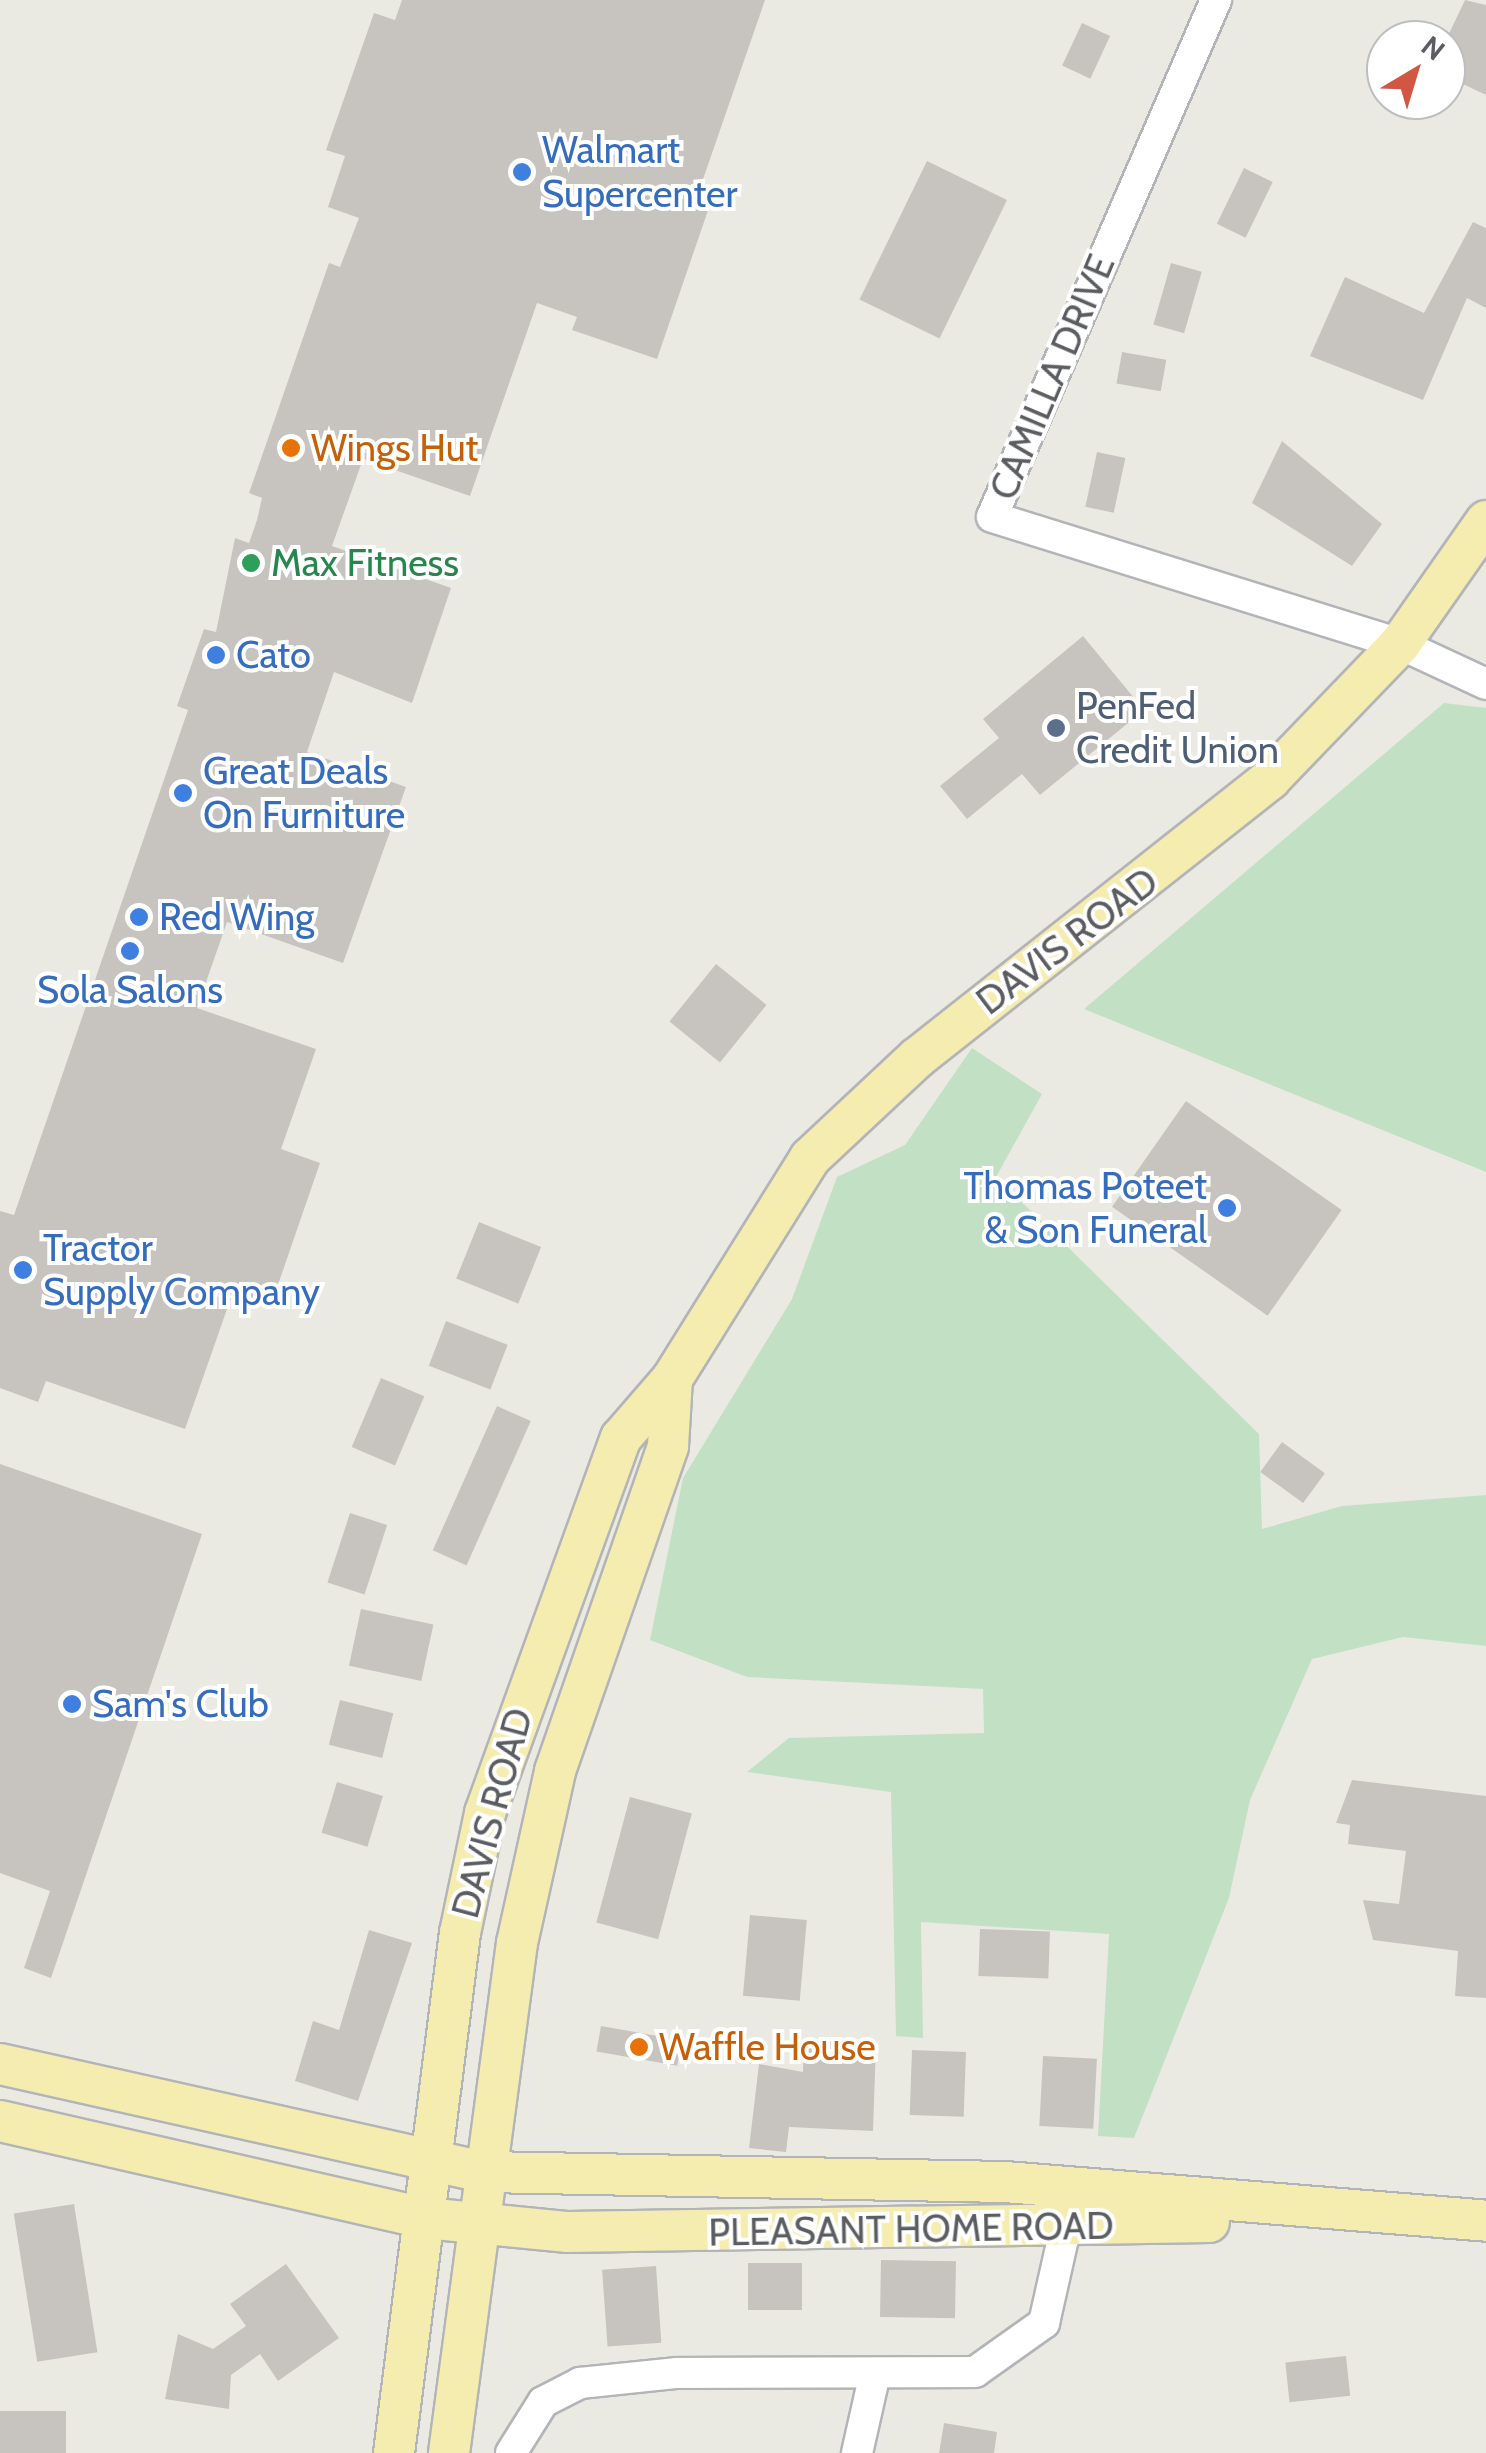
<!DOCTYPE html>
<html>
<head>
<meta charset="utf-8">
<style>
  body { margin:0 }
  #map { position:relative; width:1486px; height:2453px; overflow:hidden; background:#ebeae2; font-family:Cabin,sans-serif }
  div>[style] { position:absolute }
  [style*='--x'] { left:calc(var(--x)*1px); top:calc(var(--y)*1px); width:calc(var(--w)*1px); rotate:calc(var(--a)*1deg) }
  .green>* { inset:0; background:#c2e0c4 }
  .building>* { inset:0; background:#c7c4bf; transform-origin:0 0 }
  .roads { filter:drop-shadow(2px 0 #b3b4b8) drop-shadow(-2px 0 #b3b4b8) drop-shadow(0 2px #b3b4b8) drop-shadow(0 -2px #b3b4b8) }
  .minor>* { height:30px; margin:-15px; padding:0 15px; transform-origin:15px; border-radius:15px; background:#fff }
  .major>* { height:40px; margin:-20px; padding:0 20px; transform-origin:20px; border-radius:20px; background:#f4edaf }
  .dots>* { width:28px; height:28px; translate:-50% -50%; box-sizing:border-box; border:5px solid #fff; border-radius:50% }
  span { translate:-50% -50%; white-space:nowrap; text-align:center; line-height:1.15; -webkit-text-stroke:8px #fff; paint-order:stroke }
  .shop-label { font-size:38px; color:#366cbe }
  .left { translate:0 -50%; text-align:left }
  .right { translate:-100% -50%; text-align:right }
  .street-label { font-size:38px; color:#5b5d61 }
  .food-label { font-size:38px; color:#c56008 }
  .leisure-label { font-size:38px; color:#27864d }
  .service-label { font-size:38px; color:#4e5e75 }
  .north { position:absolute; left:1366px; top:20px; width:100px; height:100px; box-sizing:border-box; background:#fff; border:2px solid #bdbec0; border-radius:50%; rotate:38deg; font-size:28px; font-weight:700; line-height:40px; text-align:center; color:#5b5d61 }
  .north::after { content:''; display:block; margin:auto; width:35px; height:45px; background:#d25742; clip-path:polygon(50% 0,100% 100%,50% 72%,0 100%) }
</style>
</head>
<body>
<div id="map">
  <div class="green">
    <i style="clip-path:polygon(1444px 703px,1486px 708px,1486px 1172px,1084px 1009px)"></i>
    <i style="clip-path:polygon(972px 1048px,1042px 1094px,996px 1177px,1259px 1434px,1262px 1529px,1342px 1506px,1486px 1495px,1486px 1646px,1403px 1637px,1312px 1659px,1250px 1800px,1229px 1898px,1134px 2138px,1098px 2136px,1109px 1934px,921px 1922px,923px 2038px,896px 2036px,891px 1792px,747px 1772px,789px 1738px,984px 1733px,983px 1689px,747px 1677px,650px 1640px,683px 1478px,792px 1299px,837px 1177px,905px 1145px)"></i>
  </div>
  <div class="building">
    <i style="clip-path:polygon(402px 0,765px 0,700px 188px,714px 193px,657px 359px,572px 330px,577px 317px,537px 303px,470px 496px,363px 459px,332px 546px,451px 588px,412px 703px,334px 672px,307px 752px,406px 787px,343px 963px,227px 922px,197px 1008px,316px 1049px,281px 1149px,320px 1163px,271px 1305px,233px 1292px,185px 1429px,46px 1381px,38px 1402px,0 1388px,0 1211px,14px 1215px,188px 710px,177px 706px,204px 629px,216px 632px,235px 538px,249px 543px,257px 520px,262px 498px,249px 493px,329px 263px,340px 267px,359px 218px,328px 207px,345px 156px,326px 150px,374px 13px,395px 20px)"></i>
    <i style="clip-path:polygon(1465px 0,1486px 5px,1486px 95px,1446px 76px,1446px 40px)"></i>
    <i style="left:1082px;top:23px;width:31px;height:47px;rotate:25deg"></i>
    <i style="left:927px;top:161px;width:89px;height:154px;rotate:26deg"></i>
    <i style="left:1244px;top:168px;width:32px;height:62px;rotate:26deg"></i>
    <i style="clip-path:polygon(1473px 222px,1486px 228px,1486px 308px,1467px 298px,1423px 400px,1310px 356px,1345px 277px,1424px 313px)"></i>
    <i style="left:1171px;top:263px;width:32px;height:64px;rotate:16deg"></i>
    <i style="left:1122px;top:352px;width:45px;height:32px;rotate:10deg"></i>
    <i style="clip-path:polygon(1282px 441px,1382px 524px,1352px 566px,1252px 503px)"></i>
    <i style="left:1097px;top:452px;width:29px;height:56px;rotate:12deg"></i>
    <i style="clip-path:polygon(1083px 636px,1144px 710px,1040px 795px,1022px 774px,967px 819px,940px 786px,999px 738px,983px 719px)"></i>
    <i style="left:716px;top:964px;width:65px;height:74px;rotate:39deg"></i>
    <i style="left:1186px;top:1101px;width:190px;height:129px;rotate:35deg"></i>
    <i style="left:479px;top:1222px;width:67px;height:61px;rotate:22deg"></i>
    <i style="left:446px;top:1321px;width:66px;height:48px;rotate:21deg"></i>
    <i style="left:381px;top:1378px;width:47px;height:75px;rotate:23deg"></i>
    <i style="left:497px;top:1406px;width:37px;height:158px;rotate:24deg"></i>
    <i style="left:1282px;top:1442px;width:53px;height:37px;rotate:36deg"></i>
    <i style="clip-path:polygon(0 1464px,202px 1534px,51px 1978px,24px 1968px,50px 1891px,0 1873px)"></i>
    <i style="left:350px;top:1513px;width:39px;height:73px;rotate:18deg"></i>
    <i style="left:361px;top:1609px;width:74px;height:58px;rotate:12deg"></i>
    <i style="left:340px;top:1700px;width:55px;height:46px;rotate:14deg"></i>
    <i style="clip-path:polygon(1352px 1780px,1486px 1796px,1486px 1998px,1455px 1996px,1458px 1951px,1373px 1940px,1363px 1900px,1399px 1904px,1406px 1851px,1348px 1844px,1350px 1825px,1336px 1823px)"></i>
    <i style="left:337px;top:1782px;width:48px;height:53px;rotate:17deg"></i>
    <i style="left:630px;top:1797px;width:64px;height:130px;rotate:15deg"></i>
    <i style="left:750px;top:1915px;width:57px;height:81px;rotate:5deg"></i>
    <i style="left:980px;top:1929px;width:70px;height:47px;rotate:2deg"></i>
    <i style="clip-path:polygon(369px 1930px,412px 1943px,358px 2101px,295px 2081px,313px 2021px,339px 2030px)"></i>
    <i style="left:601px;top:2026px;width:82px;height:26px;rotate:10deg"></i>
    <i style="clip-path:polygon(804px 2040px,876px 2044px,873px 2131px,789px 2127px,786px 2152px,749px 2148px,759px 2064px,803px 2072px)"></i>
    <i style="left:912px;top:2050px;width:54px;height:65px;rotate:2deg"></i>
    <i style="left:1043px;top:2056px;width:54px;height:70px;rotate:3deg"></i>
    <i style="left:74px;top:2204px;width:150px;height:61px;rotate:81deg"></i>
    <i style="left:881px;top:2260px;width:75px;height:57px;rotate:1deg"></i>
    <i style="left:748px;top:2263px;width:54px;height:47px"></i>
    <i style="clip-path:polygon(286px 2264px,339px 2338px,278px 2381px,260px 2354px,231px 2375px,229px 2409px,165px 2399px,178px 2334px,213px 2349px,246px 2326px,230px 2304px)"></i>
    <i style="left:656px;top:2266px;width:77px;height:54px;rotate:86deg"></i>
    <i style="left:1346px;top:2356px;width:40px;height:61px;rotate:84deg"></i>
    <i style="left:0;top:2411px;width:66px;height:42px"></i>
    <i style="clip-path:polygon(944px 2423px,997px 2432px,994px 2453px,939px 2453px)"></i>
  </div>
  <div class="roads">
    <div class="minor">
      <i style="--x:1216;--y:0;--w:563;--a:113.43"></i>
      <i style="--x:992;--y:517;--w:427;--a:17.3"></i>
      <i style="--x:1400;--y:644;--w:95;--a:24.9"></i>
      <i style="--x:511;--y:2453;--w:60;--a:-57.9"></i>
      <i style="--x:543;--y:2402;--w:42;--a:-27.2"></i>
      <i style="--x:580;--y:2383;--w:98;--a:-5.9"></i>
      <i style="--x:677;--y:2373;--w:298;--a:-0.2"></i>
      <i style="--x:975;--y:2372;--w:85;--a:-35.4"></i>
      <i style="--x:1044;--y:2323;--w:95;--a:-77.3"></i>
      <i style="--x:1065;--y:2230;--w:25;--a:-97"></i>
      <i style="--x:857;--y:2453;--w:82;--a:-77.3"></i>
    </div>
    <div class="major">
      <i style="--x:0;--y:2064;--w:497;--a:12.6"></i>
      <i style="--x:485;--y:2172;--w:520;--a:1.1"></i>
      <i style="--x:1005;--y:2182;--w:483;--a:4.6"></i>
      <i style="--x:0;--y:2121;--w:436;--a:12.9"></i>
      <i style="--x:425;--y:2218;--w:144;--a:5.6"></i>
      <i style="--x:568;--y:2232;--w:641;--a:-0.89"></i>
      <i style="--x:394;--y:2453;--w:524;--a:-82.77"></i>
      <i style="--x:460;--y:1933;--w:123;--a:-78.2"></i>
      <i style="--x:485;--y:1813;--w:399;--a:-70.1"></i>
      <i style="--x:621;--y:1438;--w:78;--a:-49.2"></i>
      <i style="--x:672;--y:1379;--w:261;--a:-58"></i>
      <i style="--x:810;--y:1158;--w:146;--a:-43.1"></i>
      <i style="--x:917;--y:1058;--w:450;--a:-38.3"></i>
      <i style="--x:1270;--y:779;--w:187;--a:-46.1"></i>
      <i style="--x:1400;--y:644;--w:150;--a:-55"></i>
      <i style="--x:449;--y:2453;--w:515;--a:-82.41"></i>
      <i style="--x:517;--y:1943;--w:176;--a:-77.5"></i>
      <i style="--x:555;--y:1771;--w:344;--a:-70.8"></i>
      <i style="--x:668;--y:1446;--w:67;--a:-86.6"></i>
    </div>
  </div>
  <div class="dots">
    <i style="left:522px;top:172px;background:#3f7fe0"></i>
    <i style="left:291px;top:448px;background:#e8710a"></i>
    <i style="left:251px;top:563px;background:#2e9e5b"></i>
    <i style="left:216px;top:655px;background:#3f7fe0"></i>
    <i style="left:1056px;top:728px;background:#5c6f8a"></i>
    <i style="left:183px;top:793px;background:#3f7fe0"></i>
    <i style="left:139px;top:917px;background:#3f7fe0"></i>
    <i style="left:130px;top:951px;background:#3f7fe0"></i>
    <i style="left:1227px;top:1208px;background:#3f7fe0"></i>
    <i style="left:23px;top:1270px;background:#3f7fe0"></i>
    <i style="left:72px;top:1704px;background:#3f7fe0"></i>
    <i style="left:639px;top:2047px;background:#e8710a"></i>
  </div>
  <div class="shop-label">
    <span class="left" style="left:542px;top:172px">Walmart<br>Supercenter</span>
    <span class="left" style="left:236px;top:655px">Cato</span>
    <span class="left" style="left:203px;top:793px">Great Deals<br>On Furniture</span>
    <span class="left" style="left:159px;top:917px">Red Wing</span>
    <span style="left:130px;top:990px">Sola Salons</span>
    <span class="right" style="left:1207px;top:1208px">Thomas Poteet<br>&amp; Son Funeral</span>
    <span class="left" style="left:43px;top:1270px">Tractor<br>Supply Company</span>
    <span class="left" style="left:92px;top:1704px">Sam's Club</span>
  </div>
  <div class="street-label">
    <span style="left:1052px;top:377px;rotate:-67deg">CAMILLA DRIVE</span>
    <span style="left:1067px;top:941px;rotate:-37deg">DAVIS ROAD</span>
    <span style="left:492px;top:1813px;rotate:-75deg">DAVIS ROAD</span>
    <span style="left:911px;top:2229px;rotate:-1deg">PLEASANT HOME ROAD</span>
  </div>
  <div class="food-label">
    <span class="left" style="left:311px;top:448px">Wings Hut</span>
    <span class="left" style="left:659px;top:2047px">Waffle House</span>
  </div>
  <div class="leisure-label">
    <span class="left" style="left:271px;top:563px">Max Fitness</span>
  </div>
  <div class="service-label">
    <span class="left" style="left:1076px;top:728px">PenFed<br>Credit Union</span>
  </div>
  <div class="north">N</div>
</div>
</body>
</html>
